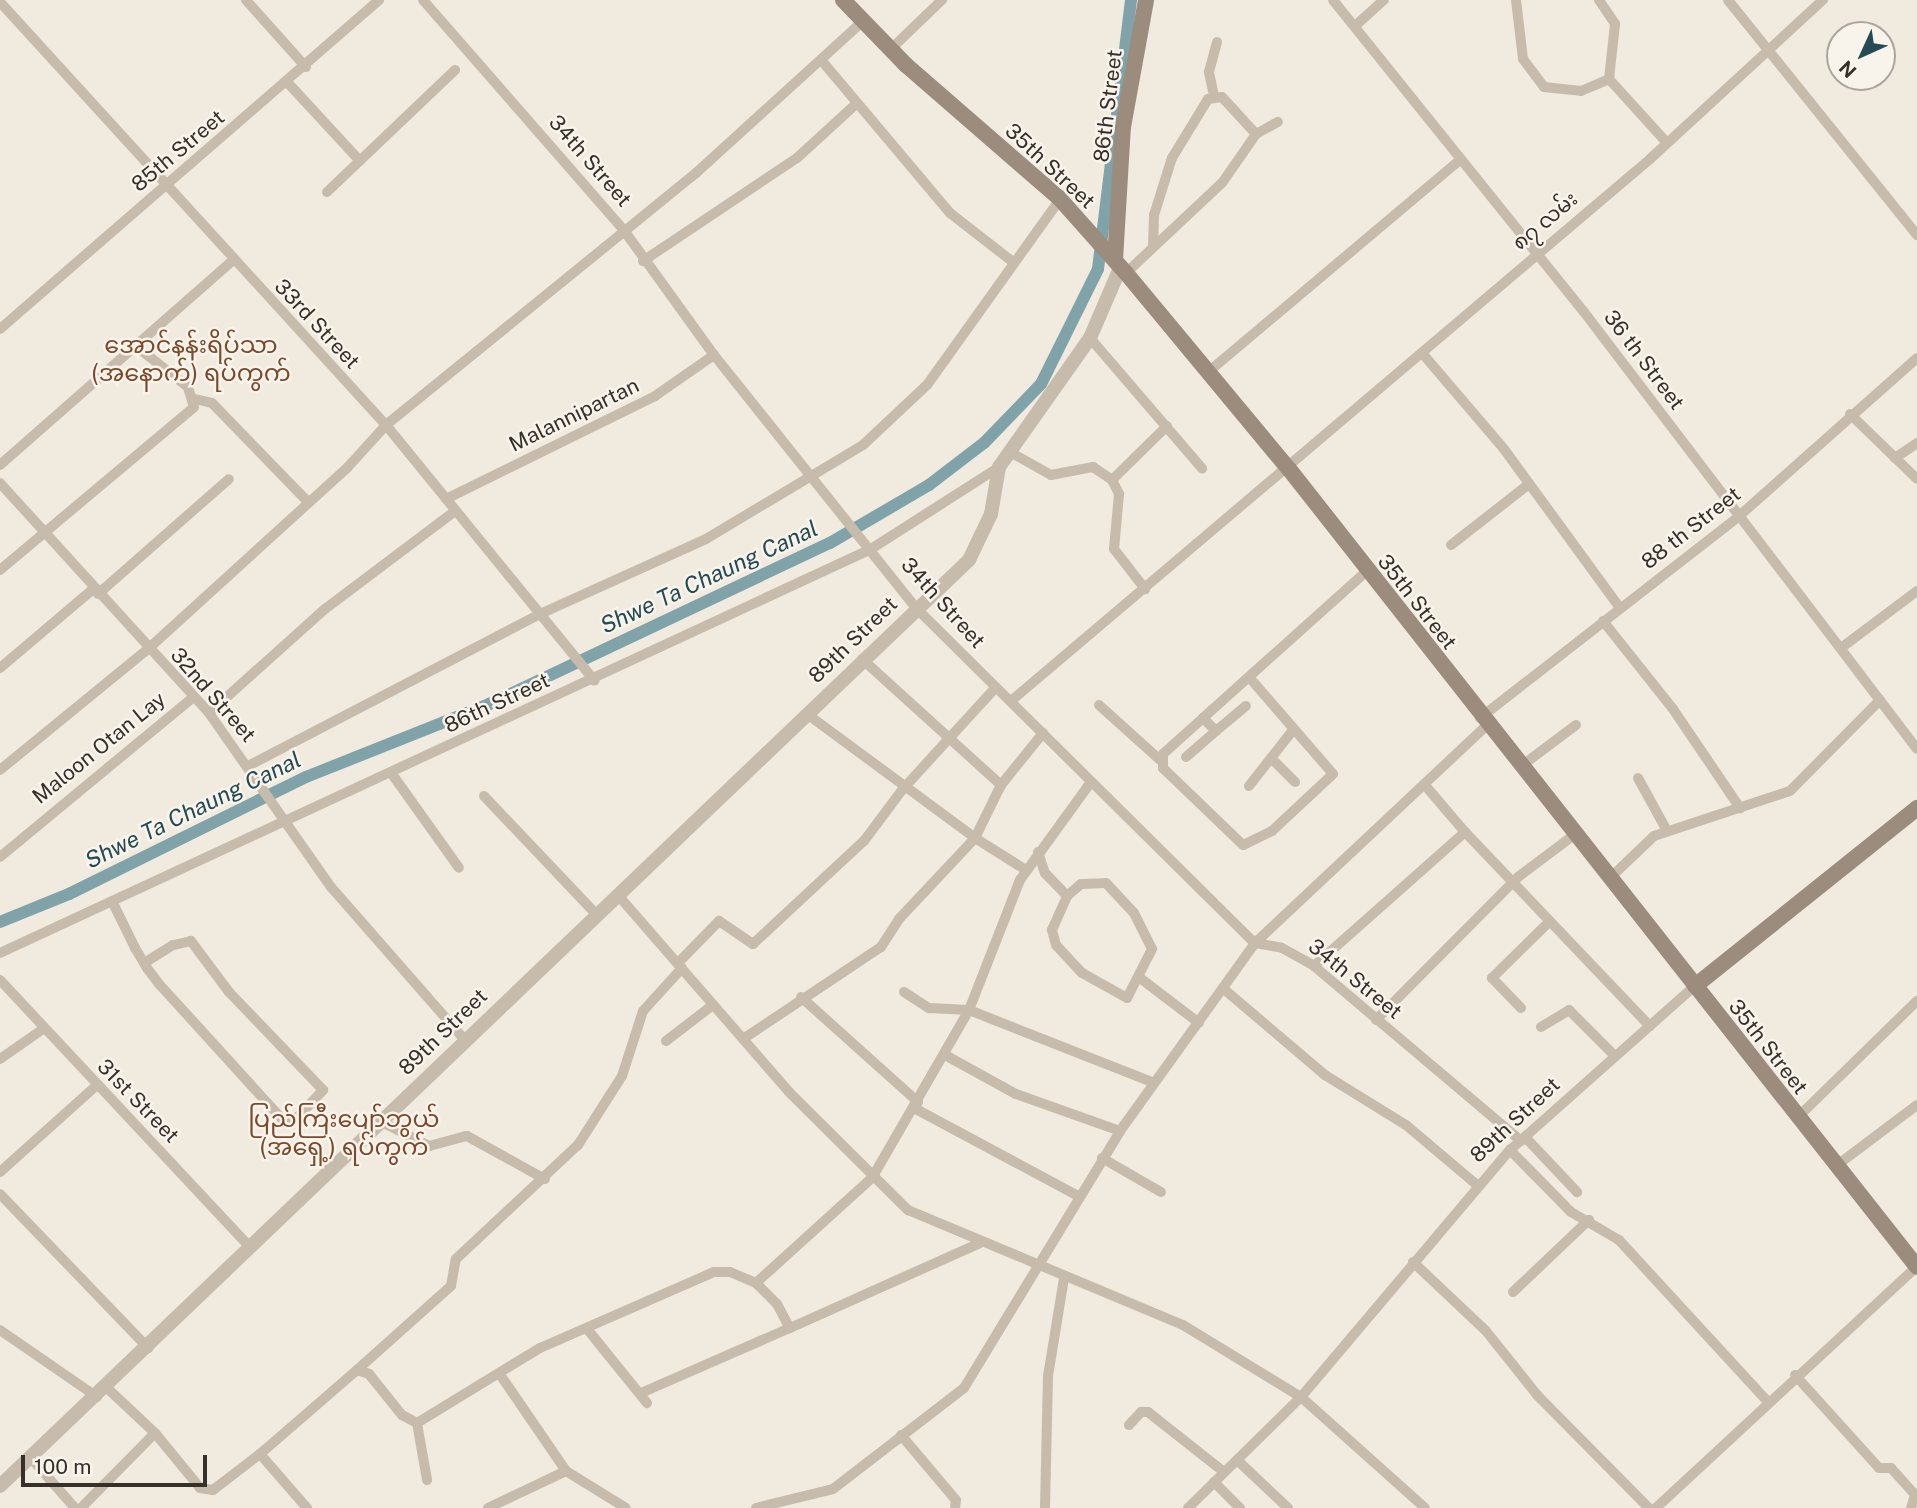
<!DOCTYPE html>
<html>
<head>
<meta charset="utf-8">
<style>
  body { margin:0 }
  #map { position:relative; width:1917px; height:1508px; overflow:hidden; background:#f0eadf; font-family:"Public Sans","Noto Sans Myanmar",sans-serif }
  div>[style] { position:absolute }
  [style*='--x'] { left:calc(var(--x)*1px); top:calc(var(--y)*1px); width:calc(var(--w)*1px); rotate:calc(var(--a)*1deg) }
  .canal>* { height:12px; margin:-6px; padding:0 6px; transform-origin:6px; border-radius:6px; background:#80a3aa }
  .minor>* { height:10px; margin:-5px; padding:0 5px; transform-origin:5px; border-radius:5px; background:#c7bcac }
  .tertiary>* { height:14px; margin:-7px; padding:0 7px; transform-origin:7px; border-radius:7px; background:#c7bcac }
  .secondary>* { height:16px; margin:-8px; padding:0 8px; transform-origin:8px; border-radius:8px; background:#9b8c7d }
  span { translate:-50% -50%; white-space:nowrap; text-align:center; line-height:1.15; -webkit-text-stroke:5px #f8f4eb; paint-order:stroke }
  .street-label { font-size:21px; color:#362f2a }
  .water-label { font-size:23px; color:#244a53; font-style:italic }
  .quarter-label { font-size:24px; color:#7c492b }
  .north { position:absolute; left:1826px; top:21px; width:70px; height:70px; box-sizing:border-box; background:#f8f4eb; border:2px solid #aaa59e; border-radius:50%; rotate:225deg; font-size:19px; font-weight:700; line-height:28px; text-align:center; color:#362f2a }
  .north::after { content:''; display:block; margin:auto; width:24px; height:32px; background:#244a53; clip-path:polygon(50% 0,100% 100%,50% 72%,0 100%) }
  .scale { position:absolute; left:21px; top:1455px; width:186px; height:32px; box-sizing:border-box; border:4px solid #362f2a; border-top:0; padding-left:9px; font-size:21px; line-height:24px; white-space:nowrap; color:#362f2a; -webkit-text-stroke:5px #f8f4eb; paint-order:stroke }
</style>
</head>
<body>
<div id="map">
  <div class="canal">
    <i style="--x:0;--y:922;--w:74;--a:-22.1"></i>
    <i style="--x:69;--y:894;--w:264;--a:-26.3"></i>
    <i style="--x:306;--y:777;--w:197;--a:-21.7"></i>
    <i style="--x:489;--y:704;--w:377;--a:-25.3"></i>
    <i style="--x:830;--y:543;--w:115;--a:-30.4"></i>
    <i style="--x:929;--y:485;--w:69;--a:-37.4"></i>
    <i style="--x:984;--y:443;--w:82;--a:-46"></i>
    <i style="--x:1041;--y:384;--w:128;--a:-63.6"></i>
    <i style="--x:1098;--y:269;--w:271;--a:-83"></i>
  </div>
  <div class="minor">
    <i style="--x:246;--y:0;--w:90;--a:48.2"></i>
    <i style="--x:423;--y:0;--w:304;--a:48.9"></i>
    <i style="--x:623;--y:229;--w:155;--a:54.2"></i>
    <i style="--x:714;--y:355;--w:324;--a:51.4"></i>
    <i style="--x:916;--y:608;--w:477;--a:44.7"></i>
    <i style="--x:1255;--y:943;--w:27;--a:10"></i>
    <i style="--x:1282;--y:948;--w:37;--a:29"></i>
    <i style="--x:1314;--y:966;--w:271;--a:40.2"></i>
    <i style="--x:1333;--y:0;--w:400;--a:51.2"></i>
    <i style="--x:1584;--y:312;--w:549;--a:52.69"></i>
    <i style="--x:1516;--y:0;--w:59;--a:83.2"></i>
    <i style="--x:1523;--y:59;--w:35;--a:53"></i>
    <i style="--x:1544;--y:87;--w:37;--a:6"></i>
    <i style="--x:1581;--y:91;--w:30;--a:-23"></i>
    <i style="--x:1599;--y:0;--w:29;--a:56"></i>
    <i style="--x:1615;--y:24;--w:55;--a:96.2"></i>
    <i style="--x:1609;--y:79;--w:86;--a:47.8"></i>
    <i style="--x:1728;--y:0;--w:302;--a:51.2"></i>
    <i style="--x:0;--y:2;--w:573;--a:47.62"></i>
    <i style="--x:386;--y:425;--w:330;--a:50.8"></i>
    <i style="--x:1355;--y:26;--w:39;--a:-42"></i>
    <i style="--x:891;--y:49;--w:71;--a:-43.9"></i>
    <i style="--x:822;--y:61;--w:199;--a:49.9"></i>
    <i style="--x:950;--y:213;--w:80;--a:37.9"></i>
    <i style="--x:288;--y:83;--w:106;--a:47.3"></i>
    <i style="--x:1214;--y:96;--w:25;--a:-102"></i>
    <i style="--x:1209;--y:72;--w:31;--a:-75"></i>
    <i style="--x:327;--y:192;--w:177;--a:-43.6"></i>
    <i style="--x:1153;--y:246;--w:31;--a:-88"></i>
    <i style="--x:1154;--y:215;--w:60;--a:-72.5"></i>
    <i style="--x:1172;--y:158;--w:69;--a:-58.6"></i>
    <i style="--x:1208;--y:99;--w:14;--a:-8"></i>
    <i style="--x:1222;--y:97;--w:50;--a:47.4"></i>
    <i style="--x:643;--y:261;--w:185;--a:-33.8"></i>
    <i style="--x:797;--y:158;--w:80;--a:-42.5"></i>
    <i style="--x:1126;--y:273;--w:132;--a:-43.2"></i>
    <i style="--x:1222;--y:183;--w:60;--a:-55.2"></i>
    <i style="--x:1256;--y:134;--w:25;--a:-29"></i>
    <i style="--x:0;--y:329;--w:502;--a:-40.96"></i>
    <i style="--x:1090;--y:338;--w:172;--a:49.3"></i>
    <i style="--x:1422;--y:353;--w:126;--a:49.5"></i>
    <i style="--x:1504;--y:449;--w:197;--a:53.9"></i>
    <i style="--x:1207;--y:373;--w:331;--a:-40.1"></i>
    <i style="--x:195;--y:399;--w:17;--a:13"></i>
    <i style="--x:212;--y:403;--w:139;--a:45.9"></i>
    <i style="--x:1850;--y:414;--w:93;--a:44.1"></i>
    <i style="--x:1010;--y:452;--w:47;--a:29.3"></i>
    <i style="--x:1051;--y:475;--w:43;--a:-10.8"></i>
    <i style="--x:1093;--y:467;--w:23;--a:34"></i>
    <i style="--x:1112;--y:480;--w:16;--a:63"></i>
    <i style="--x:1119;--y:494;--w:55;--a:95.2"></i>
    <i style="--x:1114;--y:549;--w:51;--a:52.2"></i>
    <i style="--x:1895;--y:458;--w:27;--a:-34"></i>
    <i style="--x:0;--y:465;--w:309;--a:-41.3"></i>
    <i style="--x:1112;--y:480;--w:77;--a:-44.5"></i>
    <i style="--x:0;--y:483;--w:311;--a:47.7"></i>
    <i style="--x:209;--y:713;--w:213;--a:55"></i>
    <i style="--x:331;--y:887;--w:202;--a:48.8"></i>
    <i style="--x:446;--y:499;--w:233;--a:-26.2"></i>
    <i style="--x:655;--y:396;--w:72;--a:-34.8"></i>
    <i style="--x:1451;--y:545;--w:99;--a:-38"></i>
    <i style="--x:0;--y:570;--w:253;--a:-40"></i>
    <i style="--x:194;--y:407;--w:21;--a:-107"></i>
    <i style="--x:188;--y:387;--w:65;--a:-141.9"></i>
    <i style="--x:98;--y:594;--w:174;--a:-41.3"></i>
    <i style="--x:1603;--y:621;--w:112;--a:51.5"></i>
    <i style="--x:1673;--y:709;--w:120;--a:55.9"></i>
    <i style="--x:1841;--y:648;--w:95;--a:-36.9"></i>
    <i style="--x:862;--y:659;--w:188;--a:42.2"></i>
    <i style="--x:1001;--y:785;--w:67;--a:-51.1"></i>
    <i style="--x:0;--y:668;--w:122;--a:-40.3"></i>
    <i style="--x:1249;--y:677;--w:128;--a:49.1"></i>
    <i style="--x:1333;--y:774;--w:83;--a:136.9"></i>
    <i style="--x:1272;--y:831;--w:32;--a:154"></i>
    <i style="--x:1243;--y:845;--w:111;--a:-136.1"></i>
    <i style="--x:1163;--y:768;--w:14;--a:-90"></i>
    <i style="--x:1163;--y:754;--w:54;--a:-42"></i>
    <i style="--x:1203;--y:718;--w:219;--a:-41.9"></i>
    <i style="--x:1011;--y:701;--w:838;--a:-40.3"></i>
    <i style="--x:1650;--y:159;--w:235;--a:-42.6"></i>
    <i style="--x:1099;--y:705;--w:82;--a:42"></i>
    <i style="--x:209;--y:713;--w:156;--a:-41.9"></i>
    <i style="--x:325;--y:609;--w:163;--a:-37"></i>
    <i style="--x:807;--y:714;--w:209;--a:36.4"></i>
    <i style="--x:975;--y:838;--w:59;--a:-63.9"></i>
    <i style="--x:1480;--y:718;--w:327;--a:-37.9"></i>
    <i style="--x:1738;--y:517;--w:239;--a:-41.6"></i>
    <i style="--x:1216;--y:731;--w:39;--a:-40"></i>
    <i style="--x:1186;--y:757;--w:40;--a:-41"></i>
    <i style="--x:1216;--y:731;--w:18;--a:-135"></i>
    <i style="--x:1271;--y:758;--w:34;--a:45"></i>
    <i style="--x:248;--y:766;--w:329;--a:-27.5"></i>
    <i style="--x:540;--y:614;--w:182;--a:-24.3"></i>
    <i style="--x:706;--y:539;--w:183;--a:-30.9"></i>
    <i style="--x:863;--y:445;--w:88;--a:-43.2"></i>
    <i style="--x:927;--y:385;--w:229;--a:-54.4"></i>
    <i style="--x:1520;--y:767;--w:70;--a:-36.9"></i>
    <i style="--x:0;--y:770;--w:191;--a:-39.3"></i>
    <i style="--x:148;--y:649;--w:269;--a:-42.3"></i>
    <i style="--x:347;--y:468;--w:58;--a:-47.8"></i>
    <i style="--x:386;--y:425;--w:400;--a:-39.1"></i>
    <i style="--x:696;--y:173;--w:227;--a:-42.3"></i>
    <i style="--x:392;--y:774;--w:115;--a:54.5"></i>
    <i style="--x:1638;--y:778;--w:60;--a:61.3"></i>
    <i style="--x:1424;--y:784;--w:63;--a:49.5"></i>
    <i style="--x:1249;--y:786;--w:71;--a:-51.8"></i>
    <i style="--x:484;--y:796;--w:163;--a:46.5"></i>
    <i style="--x:1038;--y:852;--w:22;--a:72"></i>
    <i style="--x:1045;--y:873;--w:32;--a:46"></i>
    <i style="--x:1067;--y:896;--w:18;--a:-41"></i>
    <i style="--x:1081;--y:884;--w:25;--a:-2"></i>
    <i style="--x:1106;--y:883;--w:41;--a:47"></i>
    <i style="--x:1134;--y:913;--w:40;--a:63.4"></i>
    <i style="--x:1152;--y:949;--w:55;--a:117"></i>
    <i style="--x:1127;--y:998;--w:51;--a:-150.9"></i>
    <i style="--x:1082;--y:973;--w:38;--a:-133"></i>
    <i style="--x:1056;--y:945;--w:16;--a:-105"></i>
    <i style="--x:1052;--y:930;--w:37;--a:-66"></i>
    <i style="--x:0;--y:857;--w:249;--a:-39.6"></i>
    <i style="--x:1609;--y:879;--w:62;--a:-43.7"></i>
    <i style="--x:1654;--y:836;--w:143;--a:-18.3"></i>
    <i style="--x:1790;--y:791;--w:128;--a:-45.3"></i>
    <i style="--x:617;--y:894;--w:262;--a:49"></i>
    <i style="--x:789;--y:1092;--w:168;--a:44.8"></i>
    <i style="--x:908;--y:1210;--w:298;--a:22.7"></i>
    <i style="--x:1183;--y:1325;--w:138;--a:31.4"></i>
    <i style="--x:1301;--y:1397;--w:166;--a:41.8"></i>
    <i style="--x:113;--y:903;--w:50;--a:63.9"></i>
    <i style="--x:135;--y:948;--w:23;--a:59"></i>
    <i style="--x:147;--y:968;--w:21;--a:53"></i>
    <i style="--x:160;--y:985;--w:183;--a:47.7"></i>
    <i style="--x:283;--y:1120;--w:15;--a:-11"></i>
    <i style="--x:298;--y:1117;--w:37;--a:-47"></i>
    <i style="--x:323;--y:1090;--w:136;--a:-133.8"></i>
    <i style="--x:229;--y:992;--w:64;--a:-126.7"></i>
    <i style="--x:191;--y:941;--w:18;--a:167"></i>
    <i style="--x:173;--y:945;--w:34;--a:148"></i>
    <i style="--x:0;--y:953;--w:960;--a:-24.88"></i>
    <i style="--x:871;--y:549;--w:152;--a:-32.6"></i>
    <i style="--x:678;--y:963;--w:59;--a:-45.7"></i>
    <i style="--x:719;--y:921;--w:41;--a:34.1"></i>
    <i style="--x:753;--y:944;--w:151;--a:-42.9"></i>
    <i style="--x:864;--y:841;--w:64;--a:-53.3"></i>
    <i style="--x:902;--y:790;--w:139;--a:-47.6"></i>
    <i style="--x:1314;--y:966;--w:202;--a:-41.6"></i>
    <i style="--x:1465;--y:832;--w:268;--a:46.4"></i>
    <i style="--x:1140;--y:978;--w:74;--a:37.3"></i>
    <i style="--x:0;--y:980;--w:366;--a:46.9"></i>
    <i style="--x:1225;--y:990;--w:131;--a:40.4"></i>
    <i style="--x:1325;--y:1075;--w:95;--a:31.7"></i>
    <i style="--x:1406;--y:1125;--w:93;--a:40.2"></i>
    <i style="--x:904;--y:992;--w:30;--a:33"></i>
    <i style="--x:929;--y:1008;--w:40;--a:2.9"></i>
    <i style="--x:969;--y:1010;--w:197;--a:21.5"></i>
    <i style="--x:801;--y:997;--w:157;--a:41.9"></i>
    <i style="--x:918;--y:1102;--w:7;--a:124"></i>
    <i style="--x:914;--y:1108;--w:186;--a:28.2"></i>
    <i style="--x:1521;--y:1008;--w:42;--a:-134"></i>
    <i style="--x:1492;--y:978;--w:81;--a:-44.5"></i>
    <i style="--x:1376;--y:1020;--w:202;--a:-45.2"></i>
    <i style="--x:1518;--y:877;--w:70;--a:-36.9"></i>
    <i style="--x:1541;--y:1027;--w:33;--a:-31"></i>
    <i style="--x:1569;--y:1010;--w:65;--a:45"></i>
    <i style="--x:743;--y:1039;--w:166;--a:-33.7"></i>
    <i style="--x:881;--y:947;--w:33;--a:-57"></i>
    <i style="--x:899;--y:919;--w:111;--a:-46.8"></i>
    <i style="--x:975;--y:838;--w:60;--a:32.1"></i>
    <i style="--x:666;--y:1041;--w:59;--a:-37.5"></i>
    <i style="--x:945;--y:1055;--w:81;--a:28.8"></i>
    <i style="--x:1016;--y:1094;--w:110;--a:19.6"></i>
    <i style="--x:0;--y:1059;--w:52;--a:-34.9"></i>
    <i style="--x:1797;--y:1118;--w:168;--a:-44.3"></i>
    <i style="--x:382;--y:1122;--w:53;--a:27.1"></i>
    <i style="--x:429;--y:1146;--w:39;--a:-15"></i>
    <i style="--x:467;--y:1136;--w:89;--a:28.9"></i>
    <i style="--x:1525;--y:1137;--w:76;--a:46.6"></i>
    <i style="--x:1510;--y:1150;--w:87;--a:45.5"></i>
    <i style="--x:1571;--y:1212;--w:56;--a:30.3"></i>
    <i style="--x:1619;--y:1240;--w:220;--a:47.4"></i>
    <i style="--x:1102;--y:1158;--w:68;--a:30"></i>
    <i style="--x:1836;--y:1166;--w:101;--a:-37"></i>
    <i style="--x:0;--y:1172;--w:129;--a:-41.9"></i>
    <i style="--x:0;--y:1194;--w:214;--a:46.1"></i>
    <i style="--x:1413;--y:1262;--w:100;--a:43.4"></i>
    <i style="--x:1486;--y:1331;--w:82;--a:51.4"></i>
    <i style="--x:1537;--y:1395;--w:159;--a:45.3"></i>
    <i style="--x:756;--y:1283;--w:156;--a:-42.2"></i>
    <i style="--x:872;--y:1178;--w:194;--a:-60"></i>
    <i style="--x:969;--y:1010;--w:140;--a:-68.6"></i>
    <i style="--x:1020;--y:880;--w:121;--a:-54.1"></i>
    <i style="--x:1513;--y:1292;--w:105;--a:-43.5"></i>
    <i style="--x:0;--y:1330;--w:118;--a:34.6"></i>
    <i style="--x:588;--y:1330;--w:94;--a:51.1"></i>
    <i style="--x:357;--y:1370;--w:126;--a:-41.8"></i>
    <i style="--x:451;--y:1286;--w:27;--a:-80"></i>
    <i style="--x:456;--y:1259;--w:167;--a:-43.1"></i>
    <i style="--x:578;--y:1145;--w:82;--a:-57.5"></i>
    <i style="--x:622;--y:1076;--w:68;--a:-72.1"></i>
    <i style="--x:643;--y:1011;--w:58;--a:-47.8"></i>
    <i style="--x:1795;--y:1375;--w:125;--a:47.9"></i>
    <i style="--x:1879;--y:1468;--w:12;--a:0"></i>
    <i style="--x:1891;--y:1468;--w:36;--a:48"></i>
    <i style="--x:1915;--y:1495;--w:14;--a:107"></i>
    <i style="--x:501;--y:1376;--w:115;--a:55.6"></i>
    <i style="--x:566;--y:1471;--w:70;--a:31.7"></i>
    <i style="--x:106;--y:1387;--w:67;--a:43.2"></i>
    <i style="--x:155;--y:1433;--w:71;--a:50.7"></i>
    <i style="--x:200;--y:1488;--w:13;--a:9"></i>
    <i style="--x:213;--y:1490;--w:59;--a:-37.5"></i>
    <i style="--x:260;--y:1454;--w:72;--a:49"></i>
    <i style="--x:641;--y:1393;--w:163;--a:-23.6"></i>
    <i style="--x:417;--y:1423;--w:58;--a:80"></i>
    <i style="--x:1129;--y:1425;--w:18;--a:-47"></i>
    <i style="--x:1141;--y:1412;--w:7;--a:0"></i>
    <i style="--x:1148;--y:1412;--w:97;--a:38.3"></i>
    <i style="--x:901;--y:1435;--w:85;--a:49.8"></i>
    <i style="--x:956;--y:1500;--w:8;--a:97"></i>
    <i style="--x:260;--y:1454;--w:128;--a:-40.9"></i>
    <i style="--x:357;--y:1370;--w:13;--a:18"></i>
    <i style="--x:369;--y:1374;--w:53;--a:51.2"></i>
    <i style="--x:402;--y:1415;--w:17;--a:28"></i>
    <i style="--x:417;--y:1423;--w:144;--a:-31.4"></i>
    <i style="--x:540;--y:1348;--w:190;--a:-23.6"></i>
    <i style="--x:714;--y:1272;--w:16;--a:0"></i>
    <i style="--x:730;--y:1272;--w:28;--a:23"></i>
    <i style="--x:756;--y:1283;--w:30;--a:45"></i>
    <i style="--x:777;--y:1304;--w:27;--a:62"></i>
    <i style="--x:790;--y:1328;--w:208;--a:-24.1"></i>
    <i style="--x:30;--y:1457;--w:68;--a:48.6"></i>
    <i style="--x:1237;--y:1460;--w:70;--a:43.3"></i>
    <i style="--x:1214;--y:1482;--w:37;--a:45"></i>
    <i style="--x:81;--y:1508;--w:105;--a:-45.4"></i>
    <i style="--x:488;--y:1508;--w:86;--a:-25.4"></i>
    <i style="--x:756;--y:1508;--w:79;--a:-13.9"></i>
    <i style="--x:833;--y:1489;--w:165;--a:-37.6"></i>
    <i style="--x:964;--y:1388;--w:301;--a:-58.7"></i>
    <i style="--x:1120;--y:1131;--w:231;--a:-54.3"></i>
    <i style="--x:1255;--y:943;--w:317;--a:-43.2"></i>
    <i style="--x:1045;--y:1508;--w:132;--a:-88.7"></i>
    <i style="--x:1048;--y:1376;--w:99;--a:-80.7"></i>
    <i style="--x:1188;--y:1508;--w:158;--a:-44.5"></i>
    <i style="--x:1301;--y:1397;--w:324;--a:-49.8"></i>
    <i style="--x:1510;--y:1150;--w:247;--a:-41.6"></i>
    <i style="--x:1656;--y:1508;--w:356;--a:-42.8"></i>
  </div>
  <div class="tertiary">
    <i style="--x:0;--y:1486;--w:1340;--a:-43.7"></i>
    <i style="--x:969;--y:560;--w:51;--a:-64.4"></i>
    <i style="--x:991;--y:514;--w:48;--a:-80.3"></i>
    <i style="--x:999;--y:467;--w:158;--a:-54.8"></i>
    <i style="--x:1090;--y:338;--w:78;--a:-66.7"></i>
  </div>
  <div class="secondary">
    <i style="--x:843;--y:0;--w:91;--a:45.9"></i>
    <i style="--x:906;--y:65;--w:204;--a:41"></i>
    <i style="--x:1060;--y:199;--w:99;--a:48.3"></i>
    <i style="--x:1126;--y:273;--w:255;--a:50.3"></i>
    <i style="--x:1289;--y:469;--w:1015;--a:51.8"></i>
    <i style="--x:1115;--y:260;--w:133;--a:-86.6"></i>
    <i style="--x:1123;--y:127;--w:129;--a:-79.7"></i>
    <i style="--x:1695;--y:986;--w:285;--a:-38.7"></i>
  </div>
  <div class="street-label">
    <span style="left:1108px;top:106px;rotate:-83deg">86th Street</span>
    <span style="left:178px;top:151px;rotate:-40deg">85th Street</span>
    <span style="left:590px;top:161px;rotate:49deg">34th Street</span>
    <span style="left:1050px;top:166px;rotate:43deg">35th Street</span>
    <span style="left:1545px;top:221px;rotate:-40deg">၈၇ လမ်း</span>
    <span style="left:317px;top:324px;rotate:47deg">33rd Street</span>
    <span style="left:1644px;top:360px;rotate:53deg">36 th Street</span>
    <span style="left:574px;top:415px;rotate:-26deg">Malannipartan</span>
    <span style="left:1691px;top:528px;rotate:-38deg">88 th Street</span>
    <span style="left:1417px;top:602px;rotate:52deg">35th Street</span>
    <span style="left:943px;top:603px;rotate:48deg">34th Street</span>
    <span style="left:853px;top:640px;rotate:-44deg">89th Street</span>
    <span style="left:213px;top:695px;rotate:49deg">32nd Street</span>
    <span style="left:497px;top:703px;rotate:-25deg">86th Street</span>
    <span style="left:99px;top:748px;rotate:-39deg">Maloon Otan Lay</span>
    <span style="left:1355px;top:979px;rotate:39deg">34th Street</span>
    <span style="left:443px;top:1032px;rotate:-44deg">89th Street</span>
    <span style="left:1768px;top:1047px;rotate:52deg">35th Street</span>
    <span style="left:138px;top:1101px;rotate:46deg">31st Street</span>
    <span style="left:1515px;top:1120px;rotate:-43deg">89th Street</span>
  </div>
  <div class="water-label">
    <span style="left:709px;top:577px;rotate:-25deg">Shwe Ta Chaung Canal</span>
    <span style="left:193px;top:810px;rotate:-26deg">Shwe Ta Chaung Canal</span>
  </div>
  <div class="quarter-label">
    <span style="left:191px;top:359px">အောင်နန်းရိပ်သာ<br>(အနောက်) ရပ်ကွက်</span>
    <span style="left:344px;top:1133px">ပြည်ကြီးပျော်ဘွယ်<br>(အရှေ့) ရပ်ကွက်</span>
  </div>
  <div class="north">N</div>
  <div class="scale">100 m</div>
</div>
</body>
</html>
